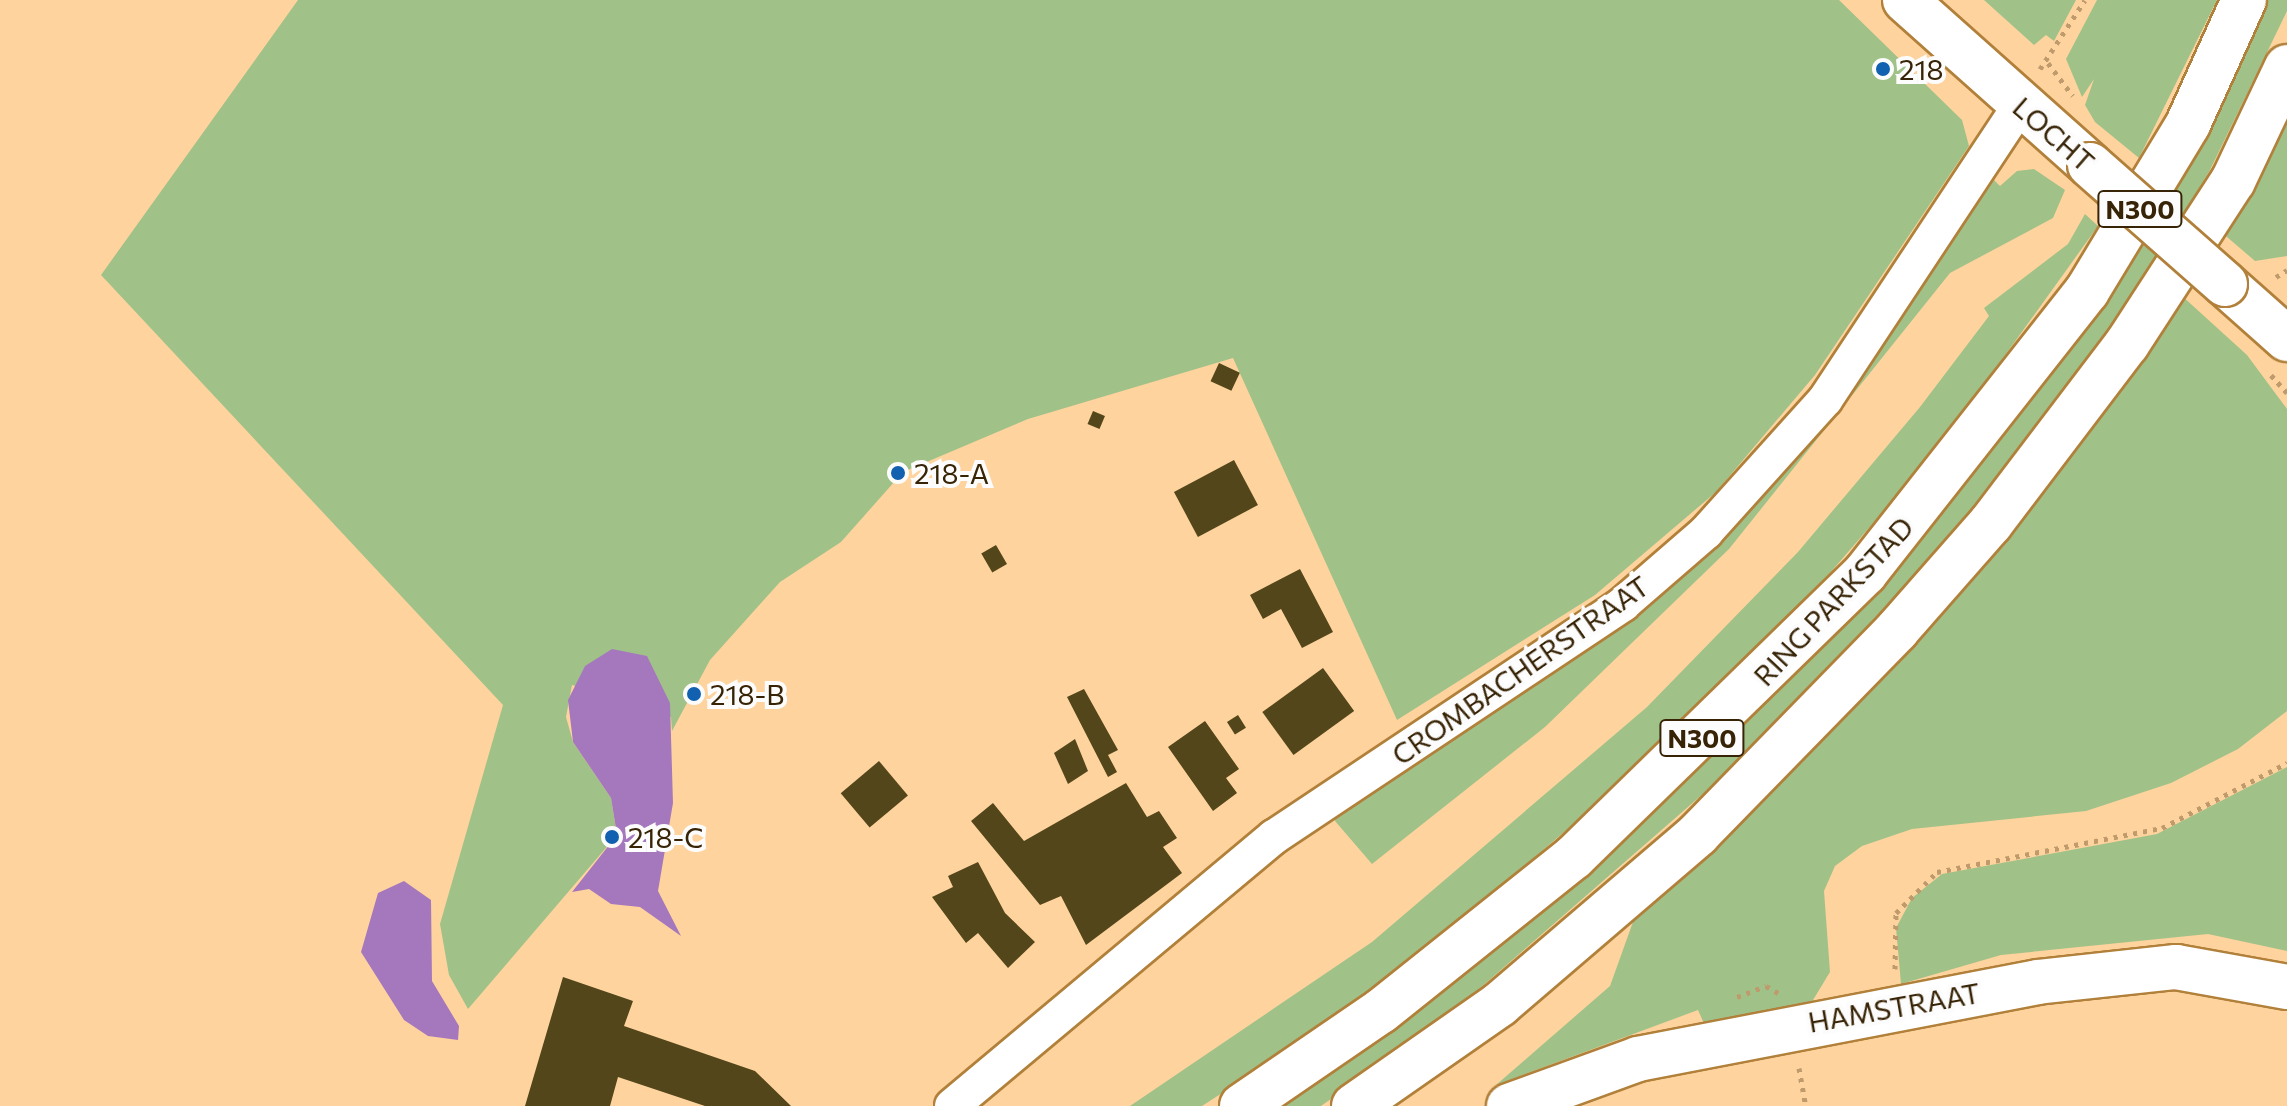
<!DOCTYPE html>
<html>
<head>
<meta charset="utf-8">
<style>
  body { margin:0 }
  #map { position:relative; width:2287px; height:1106px; overflow:hidden; background:#fed39d; font-family:Commissioner,sans-serif }
  div>[style] { position:absolute }
  [style*='--x'] { left:calc(var(--x)*1px); top:calc(var(--y)*1px); width:calc(var(--w)*1px); rotate:calc(var(--a)*1deg) }
  .green>* { inset:0; background:#a0c289 }
  .water>* { inset:0; background:#a578bd }
  .building>* { inset:0; background:#52461a; transform-origin:0 0 }
  .path>* { height:5px; margin-top:-2.5px; transform-origin:0; background:repeating-linear-gradient(90deg,#be9a6c 0 4px,transparent 0 10px) }
  .roads { filter:drop-shadow(2px 0 #b1803a) drop-shadow(-2px 0 #b1803a) drop-shadow(0 2px #b1803a) drop-shadow(0 -2px #b1803a) }
  .street>* { height:34px; margin:-17px; padding:0 17px; transform-origin:17px; border-radius:17px; background:#fff }
  .secondary>* { height:44px; margin:-22px; padding:0 22px; transform-origin:22px; border-radius:22px; background:#fff }
  .highway>* { height:44px; margin:-22px; padding:0 22px; transform-origin:22px; border-radius:22px; background:#fff }
  .bridges { filter:drop-shadow(2px 0 #b1803a) drop-shadow(-2px 0 #b1803a) drop-shadow(0 2px #b1803a) drop-shadow(0 -2px #b1803a) }
  .secondary-bridge>* { height:44px; margin:-22px; padding:0 22px; transform-origin:22px; border-radius:22px; background:#fff }
  .dots>* { width:22px; height:22px; translate:-50% -50%; box-sizing:border-box; border:4px solid #fcfcfc; border-radius:50% }
  span { translate:-50% -50%; white-space:nowrap; text-align:center; line-height:1.15; -webkit-text-stroke:8px #fcfcfc; paint-order:stroke }
  .shield-label span { padding:2px 6px; background:#fcfcfc; border:2px solid; border-radius:6px; -webkit-text-stroke-width:0 }
  .shield-label { font-size:26px; color:#372305; font-weight:700 }
  .poi-label { font-size:28px; color:#372305 }
  .left { translate:0 -50%; text-align:left }
  .street-label { font-size:28px; color:#372305 }
</style>
</head>
<body>
<div id="map">
  <div class="green">
    <i style="clip-path:polygon(298px 0,1839px 0,1962px 120px,1969px 146px,1815px 375px,1716px 492px,1595px 595px,1397px 720px,1233px 358px,1028px 419px,903px 472px,841px 542px,780px 582px,710px 660px,672px 731px,671px 717px,572px 685px,566px 717px,573px 742px,611px 798px,617px 835px,468px 1009px,449px 975px,440px 924px,503px 705px,101px 275px)"></i>
    <i style="clip-path:polygon(1984px 0,2076px 0,2054px 41px,2046px 35px,2034px 45px)"></i>
    <i style="clip-path:polygon(2097px 0,2217px 0,2139px 158px,2095px 122px,2085px 105px,2094px 79px,2082px 97px,2066px 59px)"></i>
    <i style="clip-path:polygon(2258px 0,2287px 0,2287px 11px,2210px 170px,2151px 269px,2008px 469px,1920px 573px,1766px 739px,1448px 1016px,1321px 1106px,1270px 1106px,1922px 523px)"></i>
    <i style="clip-path:polygon(2287px 109px,2287px 256px,2255px 261px,2220px 231px)"></i>
    <i style="clip-path:polygon(2034px 169px,2065px 190px,2053px 218px,1950px 273px,1729px 549px,1545px 727px,1372px 864px,1335px 821px,1339px 807px,1638px 608px,1907px 302px,1993px 179px,2000px 186px,2017px 171px)"></i>
    <i style="clip-path:polygon(2085px 214px,2098px 226px,1940px 446px,1816px 589px,1643px 764px,1455px 926px,1278px 1057px,1202px 1106px,1130px 1106px,1372px 942px,1647px 707px,1798px 552px,1920px 407px,1989px 316px,1984px 308px,2068px 244px)"></i>
    <i style="clip-path:polygon(2181px 295px,2247px 355px,2287px 409px,2287px 711px,2238px 749px,2171px 783px,2086px 811px,1912px 829px,1862px 846px,1835px 866px,1824px 891px,1830px 972px,1810px 1005px,1706px 1028px,1698px 1010px,1496px 1085px,1610px 986px,1638px 908px)"></i>
    <i style="clip-path:polygon(2287px 767px,2287px 951px,2208px 934px,2001px 955px,1901px 984px,1896px 928px,1912px 898px,1942px 874px,2157px 834px)"></i>
  </div>
  <div class="water">
    <i style="clip-path:polygon(612px 649px,647px 656px,670px 703px,673px 803px,658px 891px,681px 936px,640px 907px,611px 904px,589px 889px,572px 892px,617px 835px,611px 798px,573px 742px,568px 700px,585px 666px)"></i>
    <i style="clip-path:polygon(404px 881px,431px 900px,432px 981px,459px 1026px,458px 1040px,428px 1036px,404px 1020px,361px 952px,378px 893px)"></i>
  </div>
  <div class="building">
    <i style="left:1219px;top:363px;width:23px;height:20px;rotate:25deg"></i>
    <i style="left:1093px;top:411px;width:13px;height:14px;rotate:23deg"></i>
    <i style="left:1234px;top:460px;width:51px;height:68px;rotate:62deg"></i>
    <i style="left:996px;top:545px;width:22px;height:17px;rotate:60deg"></i>
    <i style="clip-path:polygon(1300px 569px,1333px 632px,1302px 648px,1281px 609px,1263px 619px,1250px 595px)"></i>
    <i style="left:1323px;top:668px;width:53px;height:75px;rotate:54deg"></i>
    <i style="clip-path:polygon(1084px 689px,1118px 750px,1108px 755px,1117px 772px,1108px 777px,1067px 697px)"></i>
    <i style="left:1238px;top:715px;width:15px;height:13px;rotate:58deg"></i>
    <i style="clip-path:polygon(1205px 721px,1239px 769px,1226px 778px,1237px 793px,1213px 811px,1168px 747px)"></i>
    <i style="clip-path:polygon(1075px 739px,1088px 771px,1068px 784px,1054px 753px)"></i>
    <i style="left:879px;top:761px;width:45px;height:50px;rotate:50deg"></i>
    <i style="clip-path:polygon(1126px 783px,1147px 817px,1159px 811px,1177px 838px,1163px 847px,1182px 873px,1086px 945px,1061px 896px,1040px 905px,971px 821px,993px 803px,1024px 841px)"></i>
    <i style="clip-path:polygon(978px 862px,1005px 913px,1035px 942px,1008px 968px,978px 933px,966px 943px,932px 897px,953px 887px,948px 876px)"></i>
    <i style="clip-path:polygon(563px 977px,633px 1001px,624px 1026px,755px 1071px,791px 1106px,705px 1106px,618px 1077px,610px 1106px,525px 1106px)"></i>
  </div>
  <div class="path">
    <i style="--x:2048;--y:63;--w:41;--a:52.9"></i>
    <i style="--x:2040;--y:69;--w:82;--a:-56.9"></i>
    <i style="--x:2276;--y:277;--w:13;--a:-32"></i>
    <i style="--x:2271;--y:375;--w:24;--a:48"></i>
    <i style="--x:1895;--y:969;--w:56;--a:-89"></i>
    <i style="--x:1896;--y:913;--w:58;--a:-45"></i>
    <i style="--x:1937;--y:872;--w:229;--a:-11.1"></i>
    <i style="--x:2162;--y:828;--w:141;--a:-27.5"></i>
    <i style="--x:1737;--y:997;--w:31;--a:-21"></i>
    <i style="--x:1766;--y:986;--w:14;--a:30"></i>
    <i style="--x:1799;--y:1068;--w:39;--a:80"></i>
  </div>
  <div class="roads">
    <div class="street">
      <i style="--x:952;--y:1106;--w:420;--a:-39.9"></i>
      <i style="--x:1274;--y:837;--w:420;--a:-33.7"></i>
      <i style="--x:1623;--y:604;--w:110;--a:-40.9"></i>
      <i style="--x:1706;--y:532;--w:178;--a:-48"></i>
      <i style="--x:1825;--y:400;--w:355;--a:-56.5"></i>
    </div>
    <div class="secondary">
      <i style="--x:1905;--y:0;--w:248;--a:41.7"></i>
      <i style="--x:2225;--y:284;--w:83;--a:41.6"></i>
      <i style="--x:1509;--y:1106;--w:137;--a:-20"></i>
      <i style="--x:1638;--y:1059;--w:406;--a:-10.9"></i>
      <i style="--x:2037;--y:982;--w:140;--a:-6.2"></i>
      <i style="--x:2176;--y:967;--w:113;--a:10.2"></i>
    </div>
    <div class="highway">
      <i style="--x:1242;--y:1106;--w:168;--a:-34.4"></i>
      <i style="--x:1381;--y:1011;--w:247;--a:-38.6"></i>
      <i style="--x:1574;--y:857;--w:407;--a:-44.3"></i>
      <i style="--x:1865;--y:573;--w:359;--a:-51.8"></i>
      <i style="--x:2087;--y:291;--w:195;--a:-58.8"></i>
      <i style="--x:2188;--y:124;--w:136;--a:-65.7"></i>
      <i style="--x:1354;--y:1106;--w:178;--a:-34.9"></i>
      <i style="--x:1500;--y:1004;--w:261;--a:-40.6"></i>
      <i style="--x:1698;--y:834;--w:285;--a:-45.7"></i>
      <i style="--x:1897;--y:630;--w:142;--a:-48.7"></i>
      <i style="--x:1991;--y:523;--w:225;--a:-52.8"></i>
      <i style="--x:2127;--y:344;--w:194;--a:-57"></i>
      <i style="--x:2233;--y:181;--w:126;--a:-64.7"></i>
    </div>
  </div>
  <div class="bridges">
    <div class="secondary-bridge">
      <i style="--x:2090;--y:165;--w:180;--a:41.4"></i>
    </div>
  </div>
  <div class="dots">
    <i style="left:1883px;top:69px;background:#1261b0"></i>
    <i style="left:898px;top:473px;background:#1261b0"></i>
    <i style="left:694px;top:694px;background:#1261b0"></i>
    <i style="left:612px;top:837px;background:#1261b0"></i>
  </div>
  <div class="shield-label">
    <span style="left:2140px;top:209px">N300</span>
    <span style="left:1702px;top:738px">N300</span>
  </div>
  <div class="poi-label">
    <span class="left" style="left:1899px;top:69px">218</span>
    <span class="left" style="left:914px;top:473px">218-A</span>
    <span class="left" style="left:710px;top:694px">218-B</span>
    <span class="left" style="left:628px;top:837px">218-C</span>
  </div>
  <div class="street-label">
    <span style="left:2054px;top:134px;rotate:41deg">LOCHT</span>
    <span style="left:1833px;top:601px;rotate:-47deg">RING PARKSTAD</span>
    <span style="left:1520px;top:670px;rotate:-35deg">CROMBACHERSTRAAT</span>
    <span style="left:1894px;top:1007px;rotate:-10deg">HAMSTRAAT</span>
  </div>
</div>
</body>
</html>
